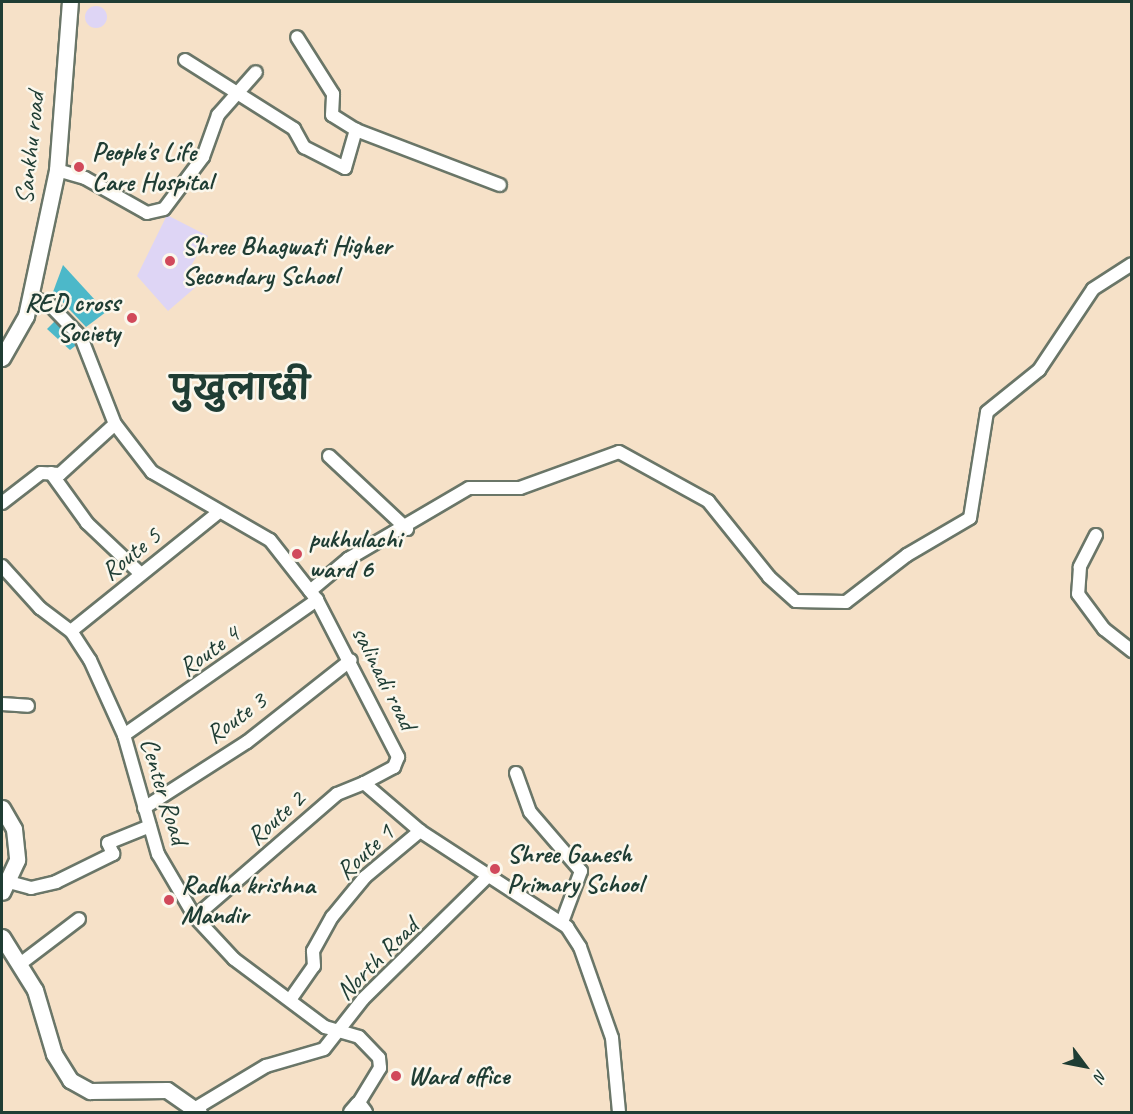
<!DOCTYPE html>
<html>
<head>
<meta charset="utf-8">
<style>
  body { margin:0 }
  #map { position:relative; width:1133px; height:1114px; overflow:hidden; background:#f6e1c8; font-family:Caveat,"Playpen Sans Deva",sans-serif }
  div>[style] { position:absolute }
  [style*='--x'] { left:calc(var(--x)*1px); top:calc(var(--y)*1px); width:calc(var(--w)*1px); rotate:calc(var(--a)*1deg) }
  .built>* { inset:0; background:#ded5f5 }
  .round { border-radius:50% }
  .water>* { inset:0; background:#4cb8c9 }
  .roads { filter:drop-shadow(2px 0 #6a7668) drop-shadow(-2px 0 #6a7668) drop-shadow(0 2px #6a7668) drop-shadow(0 -2px #6a7668) }
  .minor>* { height:12px; margin:-6px; padding:0 6px; transform-origin:6px; border-radius:6px; background:#fff }
  .major>* { height:15px; margin:-7.5px; padding:0 7.5px; transform-origin:7.5px; border-radius:7.5px; background:#fff }
  .dots>* { width:16px; height:16px; translate:-50% -50%; box-sizing:border-box; border:3px solid #fbf7ec; border-radius:50% }
  span { translate:-50% -50%; white-space:nowrap; text-align:center; line-height:1.15; -webkit-text-stroke:5px #fbf7ec; paint-order:stroke }
  .street-label { font-size:26px; color:#1f3d34 }
  .poi-label { font-size:26px; color:#1f3d34; font-weight:700 }
  .left { translate:0 -50%; text-align:left }
  .right { translate:-100% -50%; text-align:right }
  .district-label { font-size:32px; color:#1f3d34; font-weight:700 }
  .frame { position:absolute; inset:0; border:3px solid #1f3d34; pointer-events:none }
  .north { position:absolute; left:1055px; top:1036px; width:60px; height:60px; -webkit-text-stroke:4px #fbf7ec; paint-order:stroke; rotate:122deg; font-size:16px; font-weight:700; line-height:24px; text-align:center; color:#1f3d34 }
  .north::after { content:''; display:block; margin:auto; width:21px; height:27px; background:#1f3d34; clip-path:polygon(50% 0,100% 100%,50% 72%,0 100%) }
</style>
</head>
<body>
<div id="map">
  <div class="built">
    <i class="round" style="left:85px;top:6px;width:22px;height:22px"></i>
    <i style="clip-path:polygon(167px 215px,208px 236px,187px 273px,197px 286px,168px 311px,137px 276px)"></i>
  </div>
  <div class="water">
    <i style="clip-path:polygon(63px 265px,106px 312px,86px 327px,53px 292px)"></i>
    <i style="clip-path:polygon(56px 320px,79px 343px,70px 350px,47px 329px)"></i>
  </div>
  <div class="roads">
    <div class="minor">
      <i style="--x:185;--y:60;--w:129;--a:32.3"></i>
      <i style="--x:294;--y:129;--w:21;--a:61"></i>
      <i style="--x:304;--y:147;--w:46;--a:27.1"></i>
      <i style="--x:345;--y:168;--w:40;--a:-74"></i>
      <i style="--x:356;--y:130;--w:28;--a:-148"></i>
      <i style="--x:332;--y:115;--w:21;--a:-87"></i>
      <i style="--x:333;--y:94;--w:67;--a:-122.3"></i>
      <i style="--x:356;--y:130;--w:154;--a:20.9"></i>
      <i style="--x:57;--y:170;--w:29;--a:16"></i>
      <i style="--x:85;--y:178;--w:71;--a:29.4"></i>
      <i style="--x:147;--y:213;--w:17;--a:-13"></i>
      <i style="--x:164;--y:209;--w:65;--a:-53.1"></i>
      <i style="--x:203;--y:157;--w:45;--a:-70.3"></i>
      <i style="--x:218;--y:115;--w:57;--a:-48.5"></i>
      <i style="--x:32;--y:298;--w:17;--a:17"></i>
      <i style="--x:48;--y:303;--w:47;--a:45.9"></i>
      <i style="--x:81;--y:337;--w:93;--a:68.7"></i>
      <i style="--x:115;--y:424;--w:61;--a:52.4"></i>
      <i style="--x:152;--y:472;--w:136;--a:30"></i>
      <i style="--x:270;--y:540;--w:76;--a:51.9"></i>
      <i style="--x:317;--y:600;--w:177;--a:62.7"></i>
      <i style="--x:398;--y:757;--w:11;--a:112"></i>
      <i style="--x:394;--y:767;--w:34;--a:152"></i>
      <i style="--x:364;--y:783;--w:74;--a:40.6"></i>
      <i style="--x:420;--y:831;--w:176;--a:33.1"></i>
      <i style="--x:567;--y:927;--w:24;--a:57"></i>
      <i style="--x:580;--y:947;--w:96;--a:70.6"></i>
      <i style="--x:612;--y:1038;--w:74;--a:84.6"></i>
      <i style="--x:329;--y:456;--w:107;--a:43.1"></i>
      <i style="--x:51;--y:473;--w:62;--a:54.2"></i>
      <i style="--x:87;--y:523;--w:74;--a:43.4"></i>
      <i style="--x:2;--y:503;--w:49;--a:-37.6"></i>
      <i style="--x:41;--y:473;--w:19;--a:3"></i>
      <i style="--x:60;--y:474;--w:74;--a:-42.3"></i>
      <i style="--x:1096;--y:535;--w:36;--a:117"></i>
      <i style="--x:1080;--y:567;--w:27;--a:94"></i>
      <i style="--x:1078;--y:594;--w:44;--a:53.4"></i>
      <i style="--x:1104;--y:629;--w:36;--a:38"></i>
      <i style="--x:2;--y:566;--w:57;--a:47.9"></i>
      <i style="--x:40;--y:608;--w:39;--a:37"></i>
      <i style="--x:71;--y:631;--w:35;--a:57"></i>
      <i style="--x:90;--y:660;--w:82;--a:65.6"></i>
      <i style="--x:124;--y:735;--w:124;--a:74.1"></i>
      <i style="--x:158;--y:854;--w:73;--a:59.6"></i>
      <i style="--x:195;--y:917;--w:57;--a:47.1"></i>
      <i style="--x:234;--y:959;--w:114;--a:36.8"></i>
      <i style="--x:325;--y:1027;--w:35;--a:16"></i>
      <i style="--x:359;--y:1037;--w:29;--a:46"></i>
      <i style="--x:379;--y:1058;--w:10;--a:84"></i>
      <i style="--x:380;--y:1068;--w:42;--a:121.4"></i>
      <i style="--x:310;--y:591;--w:50;--a:-40.1"></i>
      <i style="--x:348;--y:559;--w:140;--a:-30.4"></i>
      <i style="--x:469;--y:488;--w:51;--a:0"></i>
      <i style="--x:520;--y:488;--w:105;--a:-20"></i>
      <i style="--x:619;--y:452;--w:102;--a:28.8"></i>
      <i style="--x:708;--y:501;--w:97;--a:51.2"></i>
      <i style="--x:769;--y:577;--w:36;--a:42"></i>
      <i style="--x:796;--y:601;--w:50;--a:1.1"></i>
      <i style="--x:846;--y:602;--w:77;--a:-37.6"></i>
      <i style="--x:907;--y:555;--w:73;--a:-30.4"></i>
      <i style="--x:970;--y:518;--w:107;--a:-80.9"></i>
      <i style="--x:987;--y:412;--w:67;--a:-38.9"></i>
      <i style="--x:1039;--y:370;--w:97;--a:-56.3"></i>
      <i style="--x:1093;--y:289;--w:46;--a:-32.7"></i>
      <i style="--x:71;--y:631;--w:190;--a:-38.8"></i>
      <i style="--x:2;--y:704;--w:26;--a:4"></i>
      <i style="--x:124;--y:735;--w:236;--a:-35"></i>
      <i style="--x:516;--y:773;--w:41;--a:70.3"></i>
      <i style="--x:530;--y:812;--w:78;--a:49.2"></i>
      <i style="--x:581;--y:871;--w:54;--a:110.4"></i>
      <i style="--x:144;--y:808;--w:122;--a:-32.7"></i>
      <i style="--x:247;--y:742;--w:132;--a:-38.3"></i>
      <i style="--x:9;--y:882;--w:23;--a:15"></i>
      <i style="--x:31;--y:888;--w:26;--a:-13"></i>
      <i style="--x:56;--y:882;--w:64;--a:-26.2"></i>
      <i style="--x:113;--y:854;--w:12;--a:-114"></i>
      <i style="--x:108;--y:843;--w:45;--a:-22"></i>
      <i style="--x:195;--y:917;--w:188;--a:-40.9"></i>
      <i style="--x:337;--y:794;--w:29;--a:-22"></i>
      <i style="--x:20;--y:964;--w:74;--a:-37.3"></i>
      <i style="--x:292;--y:997;--w:38;--a:-55"></i>
      <i style="--x:314;--y:966;--w:15;--a:-94"></i>
      <i style="--x:313;--y:951;--w:39;--a:-61"></i>
      <i style="--x:332;--y:917;--w:52;--a:-50.5"></i>
      <i style="--x:365;--y:877;--w:72;--a:-39.9"></i>
      <i style="--x:196;--y:1108;--w:82;--a:-31"></i>
      <i style="--x:266;--y:1066;--w:60;--a:-16.3"></i>
      <i style="--x:324;--y:1049;--w:63;--a:-52"></i>
      <i style="--x:363;--y:999;--w:175;--a:-44.5"></i>
    </div>
    <div class="major">
      <i style="--x:2;--y:358;--w:48;--a:-60.3"></i>
      <i style="--x:26;--y:316;--w:149;--a:-78"></i>
      <i style="--x:57;--y:170;--w:169;--a:-85.6"></i>
      <i style="--x:2;--y:808;--w:24;--a:60"></i>
      <i style="--x:14;--y:829;--w:31;--a:84"></i>
      <i style="--x:17;--y:860;--w:35;--a:115"></i>
      <i style="--x:2;--y:937;--w:62;--a:58.1"></i>
      <i style="--x:35;--y:990;--w:67;--a:73.5"></i>
      <i style="--x:54;--y:1054;--w:31;--a:58"></i>
      <i style="--x:70;--y:1080;--w:23;--a:29"></i>
      <i style="--x:90;--y:1091;--w:77;--a:-0.7"></i>
      <i style="--x:167;--y:1090;--w:39;--a:35"></i>
      <i style="--x:351;--y:1112;--w:11;--a:-49"></i>
      <i style="--x:358;--y:1104;--w:10;--a:53"></i>
    </div>
  </div>
  <div class="dots">
    <i style="left:79px;top:167px;background:#d1495b"></i>
    <i style="left:170px;top:261px;background:#d1495b"></i>
    <i style="left:132px;top:318px;background:#d1495b"></i>
    <i style="left:297px;top:554px;background:#d1495b"></i>
    <i style="left:495px;top:869px;background:#d1495b"></i>
    <i style="left:169px;top:900px;background:#d1495b"></i>
    <i style="left:396px;top:1076px;background:#d1495b"></i>
  </div>
  <div class="street-label">
    <span style="left:30px;top:148px;rotate:-84deg">Sankhu road</span>
    <span style="left:131px;top:554px;rotate:-39deg">Route 5</span>
    <span style="left:209px;top:651px;rotate:-36deg">Route 4</span>
    <span style="left:384px;top:678px;rotate:63deg">salinadi road</span>
    <span style="left:236px;top:718px;rotate:-36deg">Route 3</span>
    <span style="left:164px;top:791px;rotate:73deg">Center Road</span>
    <span style="left:276px;top:818px;rotate:-42deg">Route 2</span>
    <span style="left:365px;top:852px;rotate:-43deg">Route 1</span>
    <span style="left:377px;top:959px;rotate:-45deg">North Road</span>
  </div>
  <div class="poi-label">
    <span class="left" style="left:92px;top:167px">People's Life<br>Care Hospital</span>
    <span class="left" style="left:182px;top:261px">Shree Bhagwati Higher<br>Secondary School</span>
    <span class="right" style="left:120px;top:318px">RED cross<br>Society</span>
    <span class="left" style="left:309px;top:554px">pukhulachi<br>ward 6</span>
    <span class="left" style="left:507px;top:869px">Shree Ganesh<br>Primary School</span>
    <span class="left" style="left:181px;top:900px">Radha krishna<br>Mandir</span>
    <span class="left" style="left:408px;top:1076px">Ward office</span>
  </div>
  <div class="district-label">
    <span style="left:240px;top:389px">पुखुलाछी</span>
  </div>
  <div class="frame"></div>
  <div class="north">N</div>
</div>
</body>
</html>
